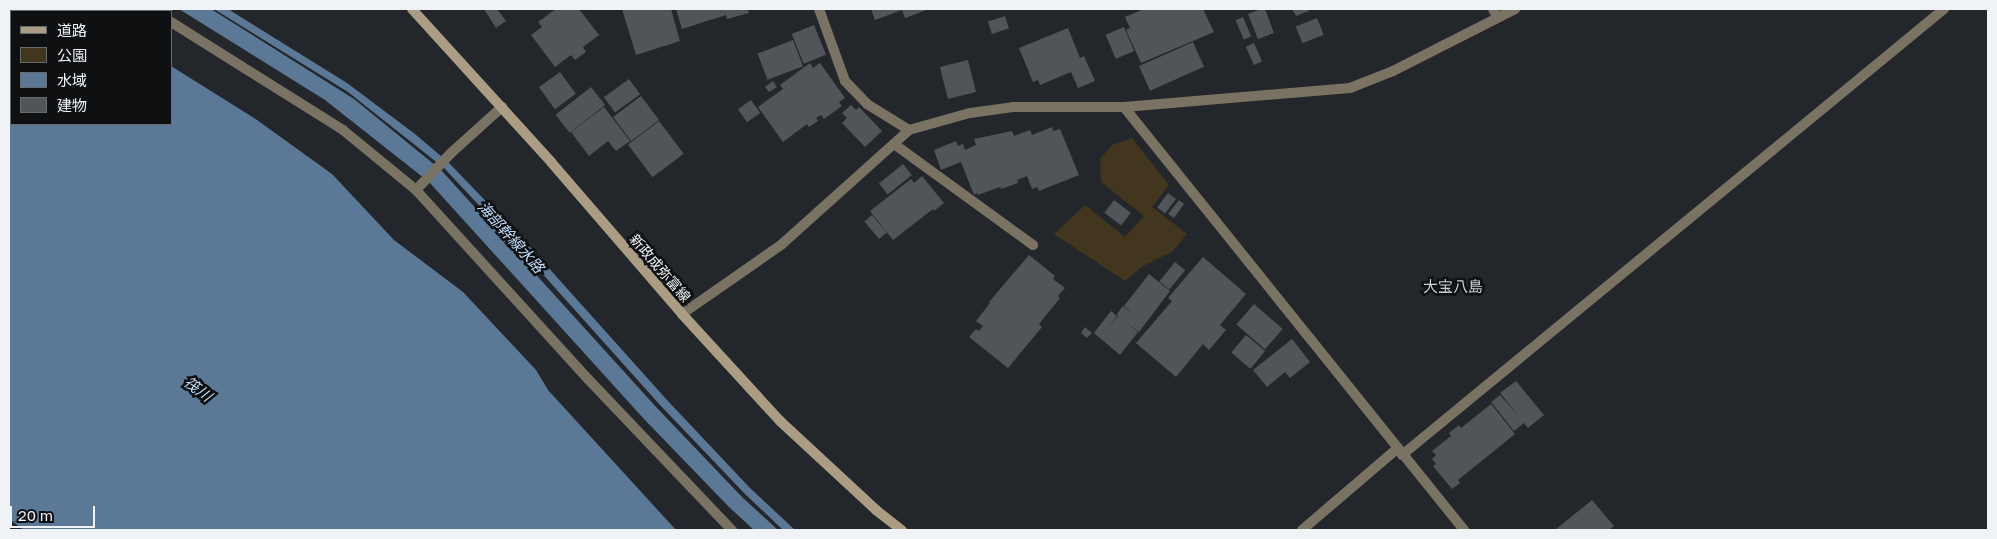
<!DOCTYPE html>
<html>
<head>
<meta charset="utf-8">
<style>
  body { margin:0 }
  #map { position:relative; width:1997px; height:539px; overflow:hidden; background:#23272b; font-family:"Golos Text","Noto Sans JP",sans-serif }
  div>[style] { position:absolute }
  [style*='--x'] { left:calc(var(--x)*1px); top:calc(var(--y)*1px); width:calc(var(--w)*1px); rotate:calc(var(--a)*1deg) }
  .green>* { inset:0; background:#42361f }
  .water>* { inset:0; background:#5c7897 }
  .building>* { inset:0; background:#51555a; transform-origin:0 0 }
  .service>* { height:10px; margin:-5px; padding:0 5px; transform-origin:5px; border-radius:5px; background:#7a7262 }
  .minor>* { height:10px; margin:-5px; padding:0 5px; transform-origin:5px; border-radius:5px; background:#7a7262 }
  .secondary>* { height:10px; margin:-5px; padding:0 5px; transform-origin:5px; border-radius:5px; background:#aa9d83 }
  span { translate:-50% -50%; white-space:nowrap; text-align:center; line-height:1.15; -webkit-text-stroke:5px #0e1012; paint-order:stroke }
  .street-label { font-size:14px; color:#f0f3f6 }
  .water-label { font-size:15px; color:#c2ddfd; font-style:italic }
  .neighbourhood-label { font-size:15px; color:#c9cfd5 }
  .frame { position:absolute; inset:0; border:10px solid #f0f3f6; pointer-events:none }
  .legend { position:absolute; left:10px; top:10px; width:162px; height:115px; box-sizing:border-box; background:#0e1012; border:1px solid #686b6d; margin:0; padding:6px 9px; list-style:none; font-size:15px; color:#f0f3f6 }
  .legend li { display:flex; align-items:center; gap:10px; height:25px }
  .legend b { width:25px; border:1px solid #686b6d }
  .scale { position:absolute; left:10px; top:506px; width:85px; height:22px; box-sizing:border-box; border:2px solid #f0f3f6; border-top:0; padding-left:6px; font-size:15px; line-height:18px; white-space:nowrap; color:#f0f3f6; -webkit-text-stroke:4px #0e1012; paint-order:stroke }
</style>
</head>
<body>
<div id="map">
  <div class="green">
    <i style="clip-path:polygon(1132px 138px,1169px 185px,1152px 207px,1187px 234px,1173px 251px,1143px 266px,1125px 281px,1054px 234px,1085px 205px,1125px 237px,1144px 216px,1101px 182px,1100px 159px,1112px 145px)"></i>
  </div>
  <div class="water">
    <i style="clip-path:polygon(9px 9px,80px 9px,84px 11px,11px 11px,11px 124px,171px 124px,171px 66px,257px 120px,332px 174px,394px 240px,463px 292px,536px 370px,548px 390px,676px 530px,24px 530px,9px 519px)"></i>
    <i style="clip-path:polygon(179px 9px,211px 9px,354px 99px,441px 170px,657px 408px,742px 497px,778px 530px,754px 530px,729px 507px,644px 419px,429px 182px,325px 100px)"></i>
    <i style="clip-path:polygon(214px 9px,228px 9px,347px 83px,415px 134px,449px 163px,529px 246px,667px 400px,750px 488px,795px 530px,783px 530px,745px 494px,660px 405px,522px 251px,444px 168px,348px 92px)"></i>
  </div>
  <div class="building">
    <i style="clip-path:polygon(484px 9px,497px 9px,506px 21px,496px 28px)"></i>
    <i style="clip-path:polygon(556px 9px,579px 9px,599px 35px,583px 47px,586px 52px,575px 60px,571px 55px,555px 67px,531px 35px,542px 27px,538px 22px)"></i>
    <i style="clip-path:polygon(622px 9px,671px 9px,680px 41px,636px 55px)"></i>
    <i style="clip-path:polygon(676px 9px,748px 9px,749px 13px,727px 19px,726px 15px,682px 29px)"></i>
    <i style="clip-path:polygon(871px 9px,929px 9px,905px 18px,902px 10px,875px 20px)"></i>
    <i style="clip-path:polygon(1144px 9px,1203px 9px,1214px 32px,1141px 63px,1126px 30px,1130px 28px,1125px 17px)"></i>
    <i style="clip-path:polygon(1261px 9px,1265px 9px,1274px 33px,1258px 39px,1248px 14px)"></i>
    <i style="clip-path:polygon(1292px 9px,1308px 9px,1309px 11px,1296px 16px)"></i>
    <i style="left:1005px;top:16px;width:13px;height:18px;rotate:72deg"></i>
    <i style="left:1243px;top:17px;width:21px;height:8px;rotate:67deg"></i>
    <i style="left:1317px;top:18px;width:18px;height:23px;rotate:68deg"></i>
    <i style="left:814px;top:25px;width:32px;height:24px;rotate:68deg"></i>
    <i style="left:1124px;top:27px;width:26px;height:20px;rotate:67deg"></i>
    <i style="clip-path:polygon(1068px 28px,1080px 58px,1084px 56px,1095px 81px,1078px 88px,1071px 72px,1040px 85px,1038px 80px,1033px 82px,1019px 48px)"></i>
    <i style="left:793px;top:40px;width:28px;height:38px;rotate:69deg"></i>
    <i style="left:1193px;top:42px;width:27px;height:59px;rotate:66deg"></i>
    <i style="left:1254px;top:43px;width:20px;height:9px;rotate:66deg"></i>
    <i style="left:968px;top:60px;width:33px;height:29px;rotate:76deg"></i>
    <i style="clip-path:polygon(810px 63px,813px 68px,820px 63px,845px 98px,839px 102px,842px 106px,824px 119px,821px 115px,816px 118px,818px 121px,809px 127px,807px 124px,783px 142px,758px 107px,783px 89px,780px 85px)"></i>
    <i style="left:560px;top:72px;width:27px;height:26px;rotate:54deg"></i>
    <i style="left:629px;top:79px;width:19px;height:31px;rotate:54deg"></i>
    <i style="clip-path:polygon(773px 81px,777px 87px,769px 92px,765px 87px)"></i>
    <i style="left:591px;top:87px;width:23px;height:45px;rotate:52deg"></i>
    <i style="left:641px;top:96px;width:30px;height:35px;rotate:53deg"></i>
    <i style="left:751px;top:100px;width:16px;height:16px;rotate:55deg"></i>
    <i style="clip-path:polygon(851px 105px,856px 110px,859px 107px,882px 131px,865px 147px,842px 123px,847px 118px,842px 113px)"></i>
    <i style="clip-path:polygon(604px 107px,630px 141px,616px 151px,608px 141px,589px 156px,571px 132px)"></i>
    <i style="left:659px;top:121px;width:41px;height:39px;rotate:53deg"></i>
    <i style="clip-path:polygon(1052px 127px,1053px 131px,1060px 129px,1079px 175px,1039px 191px,1037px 187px,1032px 189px,1027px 176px,1017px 180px,1018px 183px,1001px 189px,1000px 187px,978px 195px,977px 193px,974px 195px,961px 162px,941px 170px,934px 150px,956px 141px,958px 146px,963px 144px,965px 150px,976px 145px,974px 139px,1012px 131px,1014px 136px,1030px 130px,1032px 135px)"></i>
    <i style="left:903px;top:164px;width:14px;height:31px;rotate:51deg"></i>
    <i style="clip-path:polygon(922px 176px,944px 203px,934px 211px,933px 209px,893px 240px,870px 211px,911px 179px,914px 183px)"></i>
    <i style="left:1168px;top:193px;width:10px;height:18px;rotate:37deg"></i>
    <i style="left:1114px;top:200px;width:21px;height:16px;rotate:37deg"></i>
    <i style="clip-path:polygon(1179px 200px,1184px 204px,1174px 218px,1168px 214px)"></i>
    <i style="left:872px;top:215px;width:23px;height:10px;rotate:50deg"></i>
    <i style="clip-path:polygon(1029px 255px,1055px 276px,1053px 279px,1065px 288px,1058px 296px,1060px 298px,1039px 324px,1042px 327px,1008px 368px,969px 337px,976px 329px,979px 331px,983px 326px,976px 321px,990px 303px,989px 302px)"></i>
    <i style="clip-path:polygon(1203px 257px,1246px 294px,1220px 325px,1226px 330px,1209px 350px,1203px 344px,1176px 377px,1136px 343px,1172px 301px,1168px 298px)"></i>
    <i style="left:1175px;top:262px;width:13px;height:25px;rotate:39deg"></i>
    <i style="clip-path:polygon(1149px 274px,1170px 291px,1139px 332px,1125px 322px,1138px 332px,1120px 355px,1094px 333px,1111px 311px,1117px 316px,1108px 328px,1118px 316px,1117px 314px,1123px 306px,1135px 316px,1124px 306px)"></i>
    <i style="left:1254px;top:304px;width:38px;height:27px;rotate:41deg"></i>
    <i style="clip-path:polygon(1085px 327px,1092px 333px,1087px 338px,1081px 333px)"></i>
    <i style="left:1246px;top:335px;width:25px;height:23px;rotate:40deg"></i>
    <i style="clip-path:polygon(1292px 339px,1310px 362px,1290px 378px,1285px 372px,1267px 387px,1253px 370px)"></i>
    <i style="clip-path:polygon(1516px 381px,1544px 415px,1528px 428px,1524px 423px,1514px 431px,1491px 402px,1500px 395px,1519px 416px,1500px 393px)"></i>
    <i style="clip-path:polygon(1491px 404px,1515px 434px,1458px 480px,1460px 483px,1452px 489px,1433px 466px,1436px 464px,1432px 459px,1436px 455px,1432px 451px,1451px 436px,1449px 433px,1459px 425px,1461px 428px)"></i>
    <i style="clip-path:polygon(1592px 500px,1614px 526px,1609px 530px,1555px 530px)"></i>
  </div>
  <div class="service">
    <i style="--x:894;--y:144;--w:172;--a:36"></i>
  </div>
  <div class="minor">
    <i style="--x:150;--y:9;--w:4;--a:27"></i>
    <i style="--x:819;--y:9;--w:77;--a:70.1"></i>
    <i style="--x:845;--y:81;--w:32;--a:46"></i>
    <i style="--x:867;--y:104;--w:49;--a:31.8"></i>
    <i style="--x:1493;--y:9;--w:10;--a:61"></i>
    <i style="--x:171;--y:22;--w:203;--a:32.1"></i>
    <i style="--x:343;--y:130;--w:94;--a:39.4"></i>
    <i style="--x:416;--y:190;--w:256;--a:47.7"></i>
    <i style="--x:588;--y:379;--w:209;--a:46.4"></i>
    <i style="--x:1124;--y:107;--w:543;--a:51.21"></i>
    <i style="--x:416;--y:190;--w:51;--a:-46.6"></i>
    <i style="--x:451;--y:153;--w:69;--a:-42"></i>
    <i style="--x:682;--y:314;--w:121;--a:-34.9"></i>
    <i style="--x:781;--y:245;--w:172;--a:-41.9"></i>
    <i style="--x:909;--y:130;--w:63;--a:-15.6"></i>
    <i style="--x:970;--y:113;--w:43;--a:-7.9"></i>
    <i style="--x:1013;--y:107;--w:111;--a:0"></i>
    <i style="--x:1124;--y:107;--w:227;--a:-4.8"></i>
    <i style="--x:1350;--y:88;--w:46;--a:-21.6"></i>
    <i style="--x:1393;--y:71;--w:137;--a:-26.9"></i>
    <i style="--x:1402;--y:455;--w:702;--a:-39.45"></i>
    <i style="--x:1302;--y:530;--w:126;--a:-40.5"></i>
  </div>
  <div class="secondary">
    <i style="--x:412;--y:9;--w:207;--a:47.7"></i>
    <i style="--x:551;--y:162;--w:201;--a:49.2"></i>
    <i style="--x:682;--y:314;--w:145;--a:47.5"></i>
    <i style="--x:780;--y:421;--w:131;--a:42.8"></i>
    <i style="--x:876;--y:510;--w:33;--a:38"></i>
  </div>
  <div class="street-label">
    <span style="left:660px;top:268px;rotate:49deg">新政成弥富線</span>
  </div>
  <div class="water-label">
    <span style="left:511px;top:237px;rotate:48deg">海部幹線水路</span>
    <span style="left:198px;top:389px;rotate:37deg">筏川</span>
  </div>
  <div class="neighbourhood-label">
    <span style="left:1453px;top:287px">大宝八島</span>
  </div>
  <div class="frame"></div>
  <ul class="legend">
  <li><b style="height:6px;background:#aa9d83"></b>道路</li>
  <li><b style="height:14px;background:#42361f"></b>公園</li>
  <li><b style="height:14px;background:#5c7897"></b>水域</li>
  <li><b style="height:14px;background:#51555a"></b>建物</li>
  </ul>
  <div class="scale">20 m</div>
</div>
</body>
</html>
